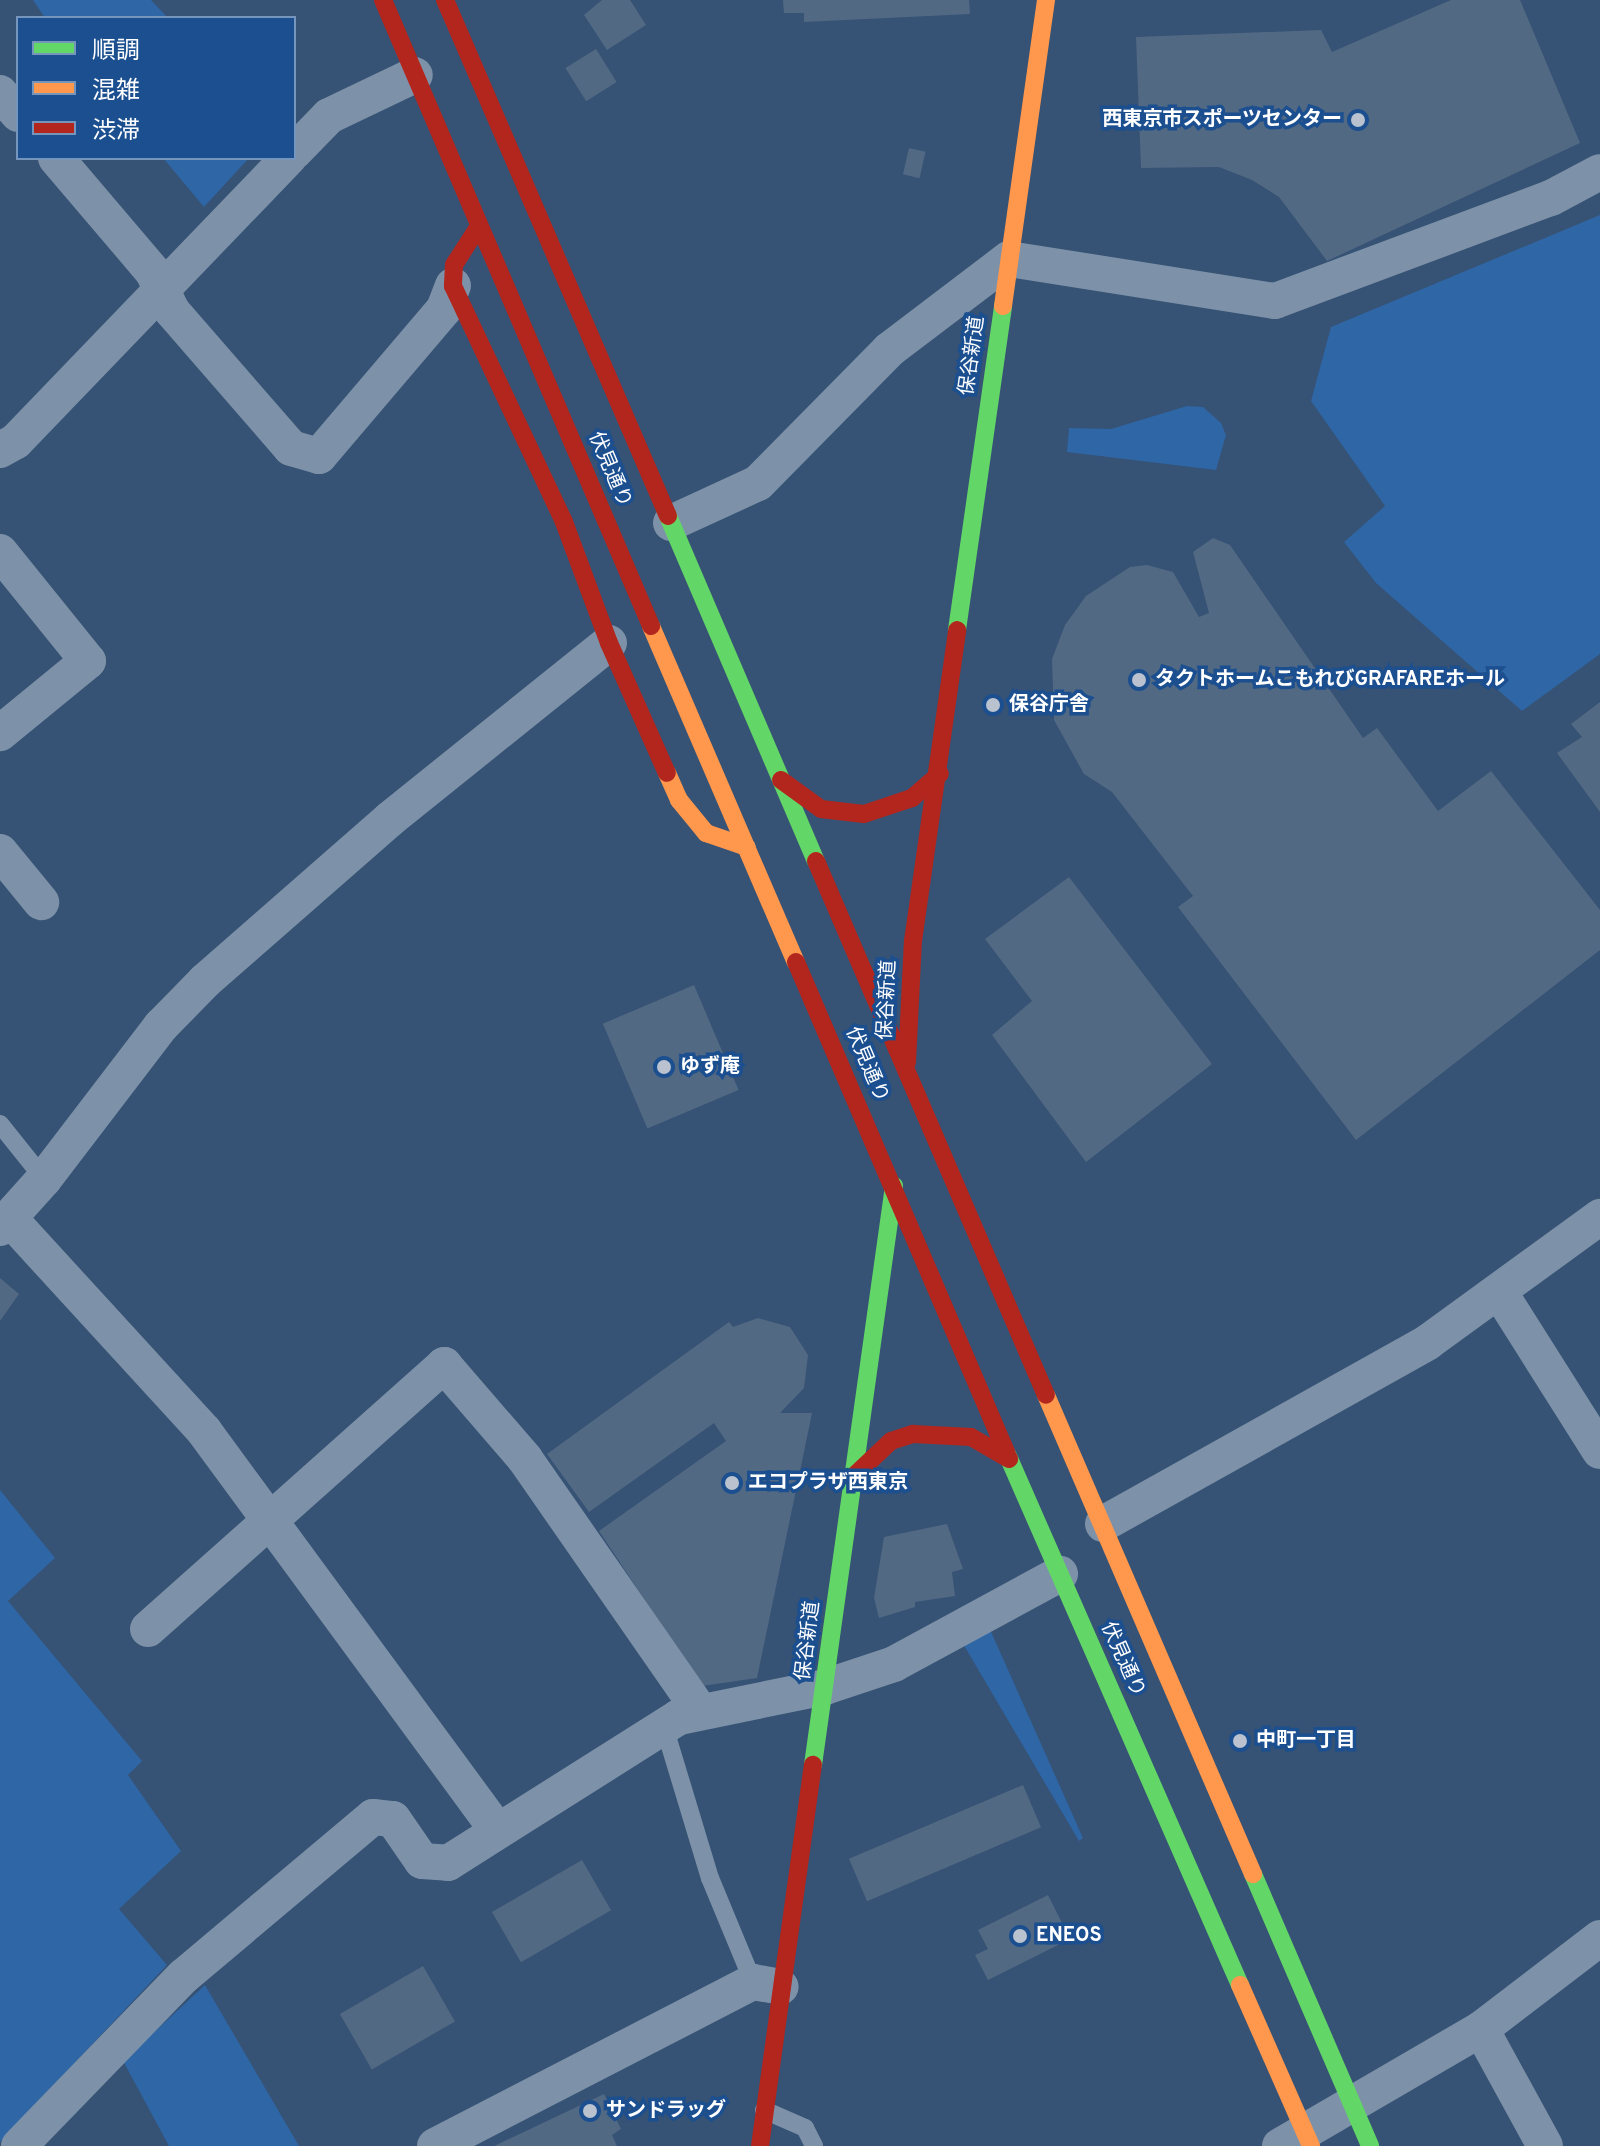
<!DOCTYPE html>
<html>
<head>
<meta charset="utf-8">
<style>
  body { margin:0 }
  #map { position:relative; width:1600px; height:2146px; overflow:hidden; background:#365274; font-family:Overpass,"Noto Sans JP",sans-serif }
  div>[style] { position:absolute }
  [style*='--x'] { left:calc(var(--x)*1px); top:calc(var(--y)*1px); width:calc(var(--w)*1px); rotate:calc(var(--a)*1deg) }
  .green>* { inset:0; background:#2f66a5 }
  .building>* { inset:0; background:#526984; transform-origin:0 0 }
  .lane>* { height:18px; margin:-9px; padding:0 9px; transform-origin:9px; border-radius:9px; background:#7d92a8 }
  .street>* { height:36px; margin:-18px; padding:0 18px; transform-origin:18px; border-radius:18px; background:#7d92a8 }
  .fast>* { height:18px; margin:-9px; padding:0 9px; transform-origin:9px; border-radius:9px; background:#63d668 }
  .slow>* { height:18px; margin:-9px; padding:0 9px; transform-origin:9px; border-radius:9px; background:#ff974d }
  .jam>* { height:18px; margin:-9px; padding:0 9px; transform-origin:9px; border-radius:9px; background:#b3261e }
  .dots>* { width:22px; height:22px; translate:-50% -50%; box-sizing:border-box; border:4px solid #1b4f8f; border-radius:50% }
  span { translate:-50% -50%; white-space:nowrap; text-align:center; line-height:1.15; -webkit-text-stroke:7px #1b4f8f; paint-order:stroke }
  .poi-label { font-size:20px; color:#fff; font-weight:700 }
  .right { translate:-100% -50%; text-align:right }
  .left { translate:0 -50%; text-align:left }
  .street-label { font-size:20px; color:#fff }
  .legend { position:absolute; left:16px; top:16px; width:280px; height:144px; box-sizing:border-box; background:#1b4f8f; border:2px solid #7695bc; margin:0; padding:10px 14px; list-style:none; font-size:24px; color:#fff }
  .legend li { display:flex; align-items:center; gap:16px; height:40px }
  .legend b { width:40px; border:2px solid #7695bc }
</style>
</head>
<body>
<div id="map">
  <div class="green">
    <i style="clip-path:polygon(33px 0,151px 0,168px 18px,45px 18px)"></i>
    <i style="clip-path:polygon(163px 158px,249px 158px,204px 207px)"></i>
    <i style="clip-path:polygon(1600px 215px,1600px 654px,1522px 711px,1376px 583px,1344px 542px,1385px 506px,1311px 401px,1331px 327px)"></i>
    <i style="clip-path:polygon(1187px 406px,1203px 407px,1221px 423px,1226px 435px,1216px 470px,1067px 452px,1069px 428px,1111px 429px)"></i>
    <i style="clip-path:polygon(0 1490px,55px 1558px,8px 1601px,142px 1761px,128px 1775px,181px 1851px,119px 1909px,167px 1965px,0 2142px)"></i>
    <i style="clip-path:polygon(988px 1625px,1083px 1838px,1079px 1841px,962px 1642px)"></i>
    <i style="clip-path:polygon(205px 1985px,299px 2146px,169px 2146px,123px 2061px)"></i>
  </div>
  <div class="building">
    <i style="clip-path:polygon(602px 0,630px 0,646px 25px,607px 50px,584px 15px)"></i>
    <i style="clip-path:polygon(783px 0,969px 0,970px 14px,804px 22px,804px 13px,784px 13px)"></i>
    <i style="clip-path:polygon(1451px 0,1520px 0,1580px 143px,1327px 261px,1279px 197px,1252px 180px,1219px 167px,1141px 168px,1136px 37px,1321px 30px,1332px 52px)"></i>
    <i style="left:596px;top:49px;width:39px;height:36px;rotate:58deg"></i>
    <i style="left:909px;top:148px;width:17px;height:27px;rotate:13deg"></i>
    <i style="clip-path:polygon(1213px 538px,1230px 545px,1363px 738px,1377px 728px,1438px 811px,1491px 771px,1600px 910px,1600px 950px,1356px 1140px,1178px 907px,1193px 896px,1112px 792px,1084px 774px,1054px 720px,1052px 659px,1065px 625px,1086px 596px,1130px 567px,1147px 565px,1173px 572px,1199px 617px,1209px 613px,1193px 552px)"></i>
    <i style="clip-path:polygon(1600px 702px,1600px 812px,1557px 753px,1582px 737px,1571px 724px)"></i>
    <i style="clip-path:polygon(1069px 877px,1212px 1064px,1086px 1162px,992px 1035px,1032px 1001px,985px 939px)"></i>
    <i style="left:694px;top:985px;width:114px;height:99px;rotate:67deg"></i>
    <i style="clip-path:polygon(0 1278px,19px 1294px,0 1321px)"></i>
    <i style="clip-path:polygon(758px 1318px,790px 1327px,808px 1355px,804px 1388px,780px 1413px,812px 1413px,757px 1678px,702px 1686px,599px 1531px,726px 1441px,714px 1423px,589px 1512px,547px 1454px,729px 1322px,733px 1327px)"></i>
    <i style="clip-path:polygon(947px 1524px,963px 1569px,952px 1572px,955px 1596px,915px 1602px,915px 1607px,879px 1618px,874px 1598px,884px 1537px)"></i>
    <i style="left:1023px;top:1785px;width:46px;height:189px;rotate:67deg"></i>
    <i style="left:582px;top:1860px;width:58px;height:104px;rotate:60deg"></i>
    <i style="clip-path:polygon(1048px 1895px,1070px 1939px,988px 1980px,975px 1955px,988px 1949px,978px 1930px)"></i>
    <i style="left:423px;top:1966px;width:64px;height:96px;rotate:60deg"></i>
    <i style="clip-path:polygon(604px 2094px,621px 2129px,612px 2135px,617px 2146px,494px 2146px)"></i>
  </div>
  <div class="lane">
    <i style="--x:0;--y:1124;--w:70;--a:51.3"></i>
    <i style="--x:664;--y:1726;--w:159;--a:73.2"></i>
    <i style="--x:710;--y:1878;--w:113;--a:67.5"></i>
    <i style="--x:764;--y:2110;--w:45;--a:23.7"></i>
    <i style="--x:805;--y:2128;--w:20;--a:63"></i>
  </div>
  <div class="street">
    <i style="--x:0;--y:93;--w:28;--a:49"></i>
    <i style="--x:294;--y:152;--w:50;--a:-45.8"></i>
    <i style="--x:329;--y:116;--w:95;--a:-25.5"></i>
    <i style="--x:56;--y:158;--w:150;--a:49.6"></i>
    <i style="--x:153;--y:272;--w:43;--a:64"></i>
    <i style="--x:172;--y:311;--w:181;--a:49"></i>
    <i style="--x:291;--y:448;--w:29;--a:16"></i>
    <i style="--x:319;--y:456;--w:193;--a:-49.6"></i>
    <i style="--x:444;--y:309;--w:25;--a:-69"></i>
    <i style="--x:0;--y:450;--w:18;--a:-29"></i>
    <i style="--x:16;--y:441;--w:393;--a:-46.1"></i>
    <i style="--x:671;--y:523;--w:96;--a:-24.7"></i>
    <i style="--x:758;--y:483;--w:187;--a:-45.4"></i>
    <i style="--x:889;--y:350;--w:151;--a:-37.2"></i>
    <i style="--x:1009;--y:259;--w:269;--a:9"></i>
    <i style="--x:1275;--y:301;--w:295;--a:-20.5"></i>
    <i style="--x:1551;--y:198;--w:55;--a:-28"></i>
    <i style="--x:0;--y:552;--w:140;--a:51.1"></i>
    <i style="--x:88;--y:661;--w:114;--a:140.7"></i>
    <i style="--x:0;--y:852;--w:65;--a:50.6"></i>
    <i style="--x:9;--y:1218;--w:289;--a:47.5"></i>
    <i style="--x:204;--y:1431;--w:496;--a:53.7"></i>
    <i style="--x:0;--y:1228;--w:66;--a:-48.1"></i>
    <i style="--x:44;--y:1179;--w:193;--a:-52.6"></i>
    <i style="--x:161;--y:1026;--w:63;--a:-45.6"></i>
    <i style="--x:205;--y:981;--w:246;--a:-41.2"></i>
    <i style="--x:390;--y:819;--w:281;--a:-38.8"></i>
    <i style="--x:1500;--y:1293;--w:187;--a:57.7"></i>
    <i style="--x:1103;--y:1524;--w:372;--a:-29.2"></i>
    <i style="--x:1428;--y:1342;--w:213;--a:-36"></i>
    <i style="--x:148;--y:1629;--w:397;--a:-41.7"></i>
    <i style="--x:444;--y:1365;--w:124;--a:49.2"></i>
    <i style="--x:525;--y:1459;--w:308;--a:55.2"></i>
    <i style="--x:1481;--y:2029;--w:133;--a:61.3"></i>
    <i style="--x:19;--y:2146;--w:237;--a:-45.9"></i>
    <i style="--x:184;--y:1976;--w:247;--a:-40.1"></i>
    <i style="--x:373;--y:1817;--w:20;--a:6"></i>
    <i style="--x:393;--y:1819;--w:51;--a:55.4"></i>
    <i style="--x:422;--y:1861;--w:26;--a:4"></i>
    <i style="--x:448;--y:1863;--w:273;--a:-32.3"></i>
    <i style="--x:679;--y:1717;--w:149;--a:-11.6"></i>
    <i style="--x:825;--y:1687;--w:73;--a:-18.4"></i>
    <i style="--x:894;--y:1664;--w:189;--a:-28.5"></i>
    <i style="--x:435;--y:2146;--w:358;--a:-27.3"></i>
    <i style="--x:753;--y:1982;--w:28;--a:10"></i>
    <i style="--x:1280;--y:2146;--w:233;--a:-30.2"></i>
    <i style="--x:1481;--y:2029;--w:150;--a:-37.4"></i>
  </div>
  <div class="fast">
    <i style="--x:668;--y:516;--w:375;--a:66.8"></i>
    <i style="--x:957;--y:630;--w:327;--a:-81.9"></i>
    <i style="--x:1007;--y:1454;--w:580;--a:66.31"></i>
    <i style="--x:813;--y:1765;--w:585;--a:-82.04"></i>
    <i style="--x:1253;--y:1874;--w:296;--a:66.7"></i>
  </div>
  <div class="slow">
    <i style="--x:1003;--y:306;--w:309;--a:-82"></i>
    <i style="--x:651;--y:626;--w:366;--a:66.7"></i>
    <i style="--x:667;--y:773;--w:30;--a:66"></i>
    <i style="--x:679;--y:800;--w:43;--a:50.7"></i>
    <i style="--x:706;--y:833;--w:43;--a:18.9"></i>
    <i style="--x:1046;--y:1395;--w:522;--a:66.63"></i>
    <i style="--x:1240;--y:1985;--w:176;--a:66.2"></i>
  </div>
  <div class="jam">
    <i style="--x:383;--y:0;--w:681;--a:66.82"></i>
    <i style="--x:445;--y:0;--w:562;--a:66.63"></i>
    <i style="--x:479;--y:226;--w:46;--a:122.7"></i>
    <i style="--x:454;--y:265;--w:21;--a:93"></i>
    <i style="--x:453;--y:286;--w:261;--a:64.8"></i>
    <i style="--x:564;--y:522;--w:129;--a:69.6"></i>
    <i style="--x:609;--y:643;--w:142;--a:66"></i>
    <i style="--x:781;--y:780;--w:49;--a:35.9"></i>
    <i style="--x:821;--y:809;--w:43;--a:6.6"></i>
    <i style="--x:864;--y:814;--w:51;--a:-18.4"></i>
    <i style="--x:912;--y:798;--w:37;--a:-41"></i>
    <i style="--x:816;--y:861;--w:581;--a:66.7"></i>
    <i style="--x:796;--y:962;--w:535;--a:66.79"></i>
    <i style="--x:907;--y:1062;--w:121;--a:-87.2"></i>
    <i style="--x:913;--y:941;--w:314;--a:-81.9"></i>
    <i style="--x:853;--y:1477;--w:52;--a:-43.5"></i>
    <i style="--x:891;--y:1441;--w:23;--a:-18"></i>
    <i style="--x:913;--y:1434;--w:58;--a:3"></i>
    <i style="--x:971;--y:1437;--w:44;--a:30.1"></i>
    <i style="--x:760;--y:2146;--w:385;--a:-82.1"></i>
  </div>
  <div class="dots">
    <i style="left:1358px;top:120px;background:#b9c2ce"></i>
    <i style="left:1139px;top:680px;background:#b9c2ce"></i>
    <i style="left:993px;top:705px;background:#b9c2ce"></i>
    <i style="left:664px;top:1067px;background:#b9c2ce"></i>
    <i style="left:732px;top:1483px;background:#b9c2ce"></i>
    <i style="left:1240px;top:1741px;background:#b9c2ce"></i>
    <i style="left:1020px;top:1936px;background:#b9c2ce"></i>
    <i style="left:590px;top:2111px;background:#b9c2ce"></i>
  </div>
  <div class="poi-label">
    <span class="right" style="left:1342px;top:120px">西東京市スポーツセンター</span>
    <span class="left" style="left:1155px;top:680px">タクトホームこもれびGRAFAREホール</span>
    <span class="left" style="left:1009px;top:705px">保谷庁舎</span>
    <span class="left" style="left:680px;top:1067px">ゆず庵</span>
    <span class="left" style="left:748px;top:1483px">エコプラザ西東京</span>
    <span class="left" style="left:1256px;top:1741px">中町一丁目</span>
    <span class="left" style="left:1036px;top:1936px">ENEOS</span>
    <span class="left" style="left:606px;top:2111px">サンドラッグ</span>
  </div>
  <div class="street-label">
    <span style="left:973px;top:356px;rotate:-82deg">保谷新道</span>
    <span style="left:609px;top:470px;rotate:67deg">伏見通り</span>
    <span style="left:888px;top:1000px;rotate:-87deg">保谷新道</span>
    <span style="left:866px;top:1065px;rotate:67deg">伏見通り</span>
    <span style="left:809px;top:1641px;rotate:-83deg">保谷新道</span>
    <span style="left:1122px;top:1660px;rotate:66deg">伏見通り</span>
  </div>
  <ul class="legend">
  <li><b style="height:10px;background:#63d668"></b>順調</li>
  <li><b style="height:10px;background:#ff974d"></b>混雑</li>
  <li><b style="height:10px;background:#b3261e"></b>渋滞</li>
  </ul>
</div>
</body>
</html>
